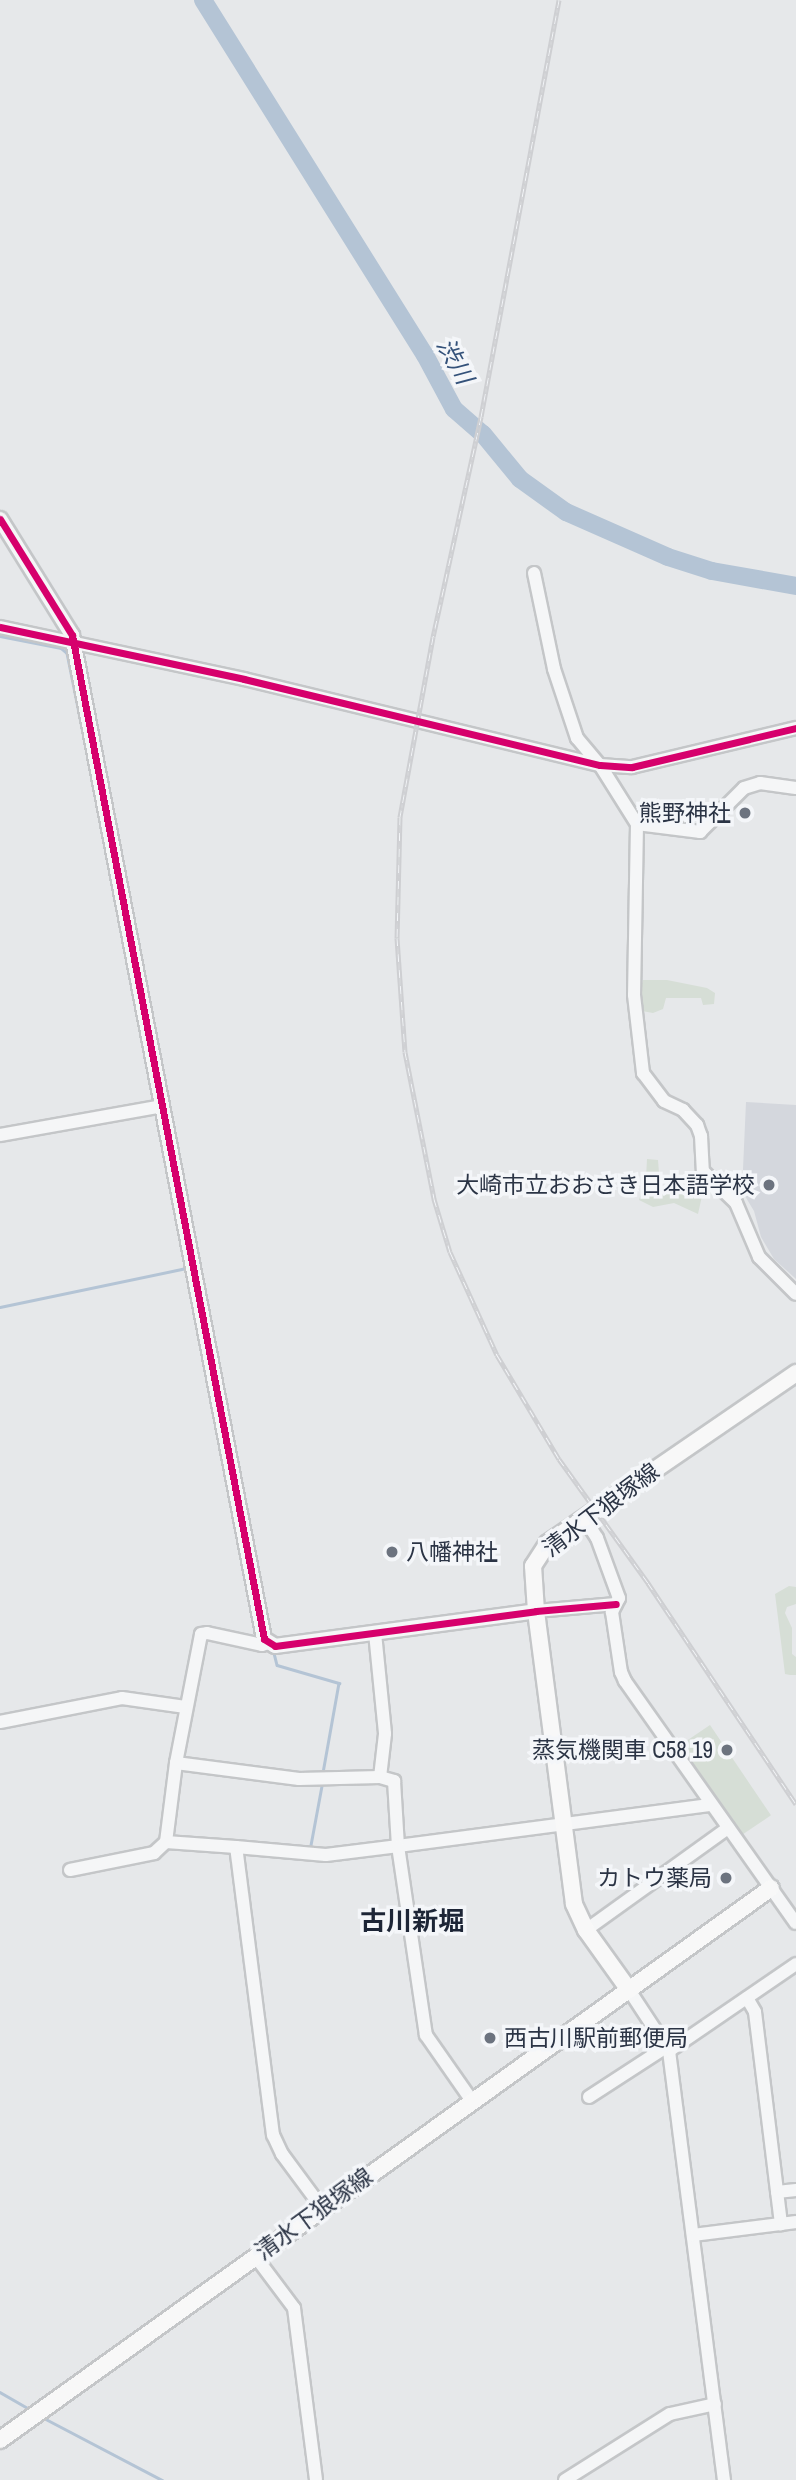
<!DOCTYPE html>
<html>
<head>
<meta charset="utf-8">
<style>
  body { margin:0 }
  #map { position:relative; width:796px; height:2480px; overflow:hidden; background:#e6e8ea; font-family:"Archivo Narrow","Noto Sans JP",sans-serif }
  div>[style] { position:absolute }
  [style*='--x'] { left:calc(var(--x)*1px); top:calc(var(--y)*1px); width:calc(var(--w)*1px); rotate:calc(var(--a)*1deg) }
  .built>* { inset:0; background:#d4d7dd }
  .green>* { inset:0; background:#d6ded6; transform-origin:0 0 }
  .stream>* { height:2.5px; margin:-1.25px; padding:0 1.25px; transform-origin:1.25px; border-radius:1.25px; background:#b4c4d5 }
  .river>* { height:18px; margin:-9px; padding:0 9px; transform-origin:9px; border-radius:9px; background:#b4c4d5 }
  .roads { filter:drop-shadow(2px 0 #c4c6c8) drop-shadow(-2px 0 #c4c6c8) drop-shadow(0 2px #c4c6c8) drop-shadow(0 -2px #c4c6c8) }
  .minor>* { height:12px; margin:-6px; padding:0 6px; transform-origin:6px; border-radius:6px; background:#f5f6f7 }
  .tertiary>* { height:14px; margin:-7px; padding:0 7px; transform-origin:7px; border-radius:7px; background:#f5f6f7 }
  .secondary>* { height:16px; margin:-8px; padding:0 8px; transform-origin:8px; border-radius:8px; background:#f8f8f8 }
  .rail>* { height:5px; margin-top:-2.5px; transform-origin:0; background:repeating-linear-gradient(90deg,#f4f6f9 0 8px,#cecfd2 0 16px); box-sizing:border-box; border-block:2px solid #cecfd2 }
  .cycleway>* { height:7px; margin:-3.5px; padding:0 3.5px; transform-origin:3.5px; border-radius:3.5px; background:#d6006c }
  .dots>* { width:19px; height:19px; translate:-50% -50%; box-sizing:border-box; border:4px solid #f4f6f9; border-radius:50% }
  span { translate:-50% -50%; white-space:nowrap; text-align:center; line-height:1.15; -webkit-text-stroke:7px #f4f6f9; paint-order:stroke }
  .poi-label { font-size:23px; color:#2b3445 }
  .right { translate:-100% -50%; text-align:right }
  .left { translate:0 -50%; text-align:left }
  .street-label { font-size:23px; color:#2b3445 }
  .water-label { font-size:24px; color:#34527a; font-style:italic }
  .quarter-label { font-size:26px; color:#1d2536; font-weight:700 }
</style>
</head>
<body>
<div id="map">
  <div class="built">
    <i style="clip-path:polygon(746px 1102px,796px 1105px,796px 1279px,774px 1259px,761px 1237px,754px 1211px,742px 1191px)"></i>
  </div>
  <div class="green">
    <i style="clip-path:polygon(643px 980px,667px 980px,707px 988px,715px 993px,714px 1004px,703px 1005px,701px 998px,666px 998px,663px 1009px,653px 1013px,642px 1011px,639px 995px)"></i>
    <i style="clip-path:polygon(647px 1159px,658px 1160px,660px 1185px,665px 1189px,702px 1196px,698px 1214px,674px 1203px,653px 1207px,639px 1200px,646px 1178px)"></i>
    <i style="clip-path:polygon(789px 1586px,796px 1587px,796px 1604px,787px 1607px,785px 1613px,792px 1628px,792px 1654px,796px 1657px,796px 1675px,790px 1675px,785px 1674px,775px 1594px)"></i>
    <i style="left:710px;top:1725px;width:109px;height:41px;rotate:56deg"></i>
  </div>
  <div class="stream">
    <i style="--x:0;--y:636;--w:62;--a:11.1"></i>
    <i style="--x:61;--y:648;--w:8;--a:40"></i>
    <i style="--x:67;--y:653;--w:147;--a:78.6"></i>
    <i style="--x:0;--y:1307;--w:191;--a:-11.8"></i>
    <i style="--x:274;--y:1653;--w:12;--a:76"></i>
    <i style="--x:277;--y:1665;--w:65;--a:16.2"></i>
    <i style="--x:339;--y:1683;--w:91;--a:100.1"></i>
    <i style="--x:310;--y:1848;--w:66;--a:-79.5"></i>
    <i style="--x:0;--y:2392;--w:34;--a:30"></i>
    <i style="--x:42;--y:2417;--w:136;--a:27.7"></i>
  </div>
  <div class="river">
    <i style="--x:203;--y:0;--w:419;--a:58"></i>
    <i style="--x:425;--y:355;--w:61;--a:61.8"></i>
    <i style="--x:454;--y:409;--w:38;--a:41"></i>
    <i style="--x:483;--y:434;--w:58;--a:50.6"></i>
    <i style="--x:520;--y:479;--w:57;--a:35.7"></i>
    <i style="--x:566;--y:512;--w:111;--a:23.8"></i>
    <i style="--x:668;--y:557;--w:46;--a:17.7"></i>
    <i style="--x:712;--y:571;--w:85;--a:10.1"></i>
  </div>
  <div class="roads">
    <div class="minor">
      <i style="--x:534;--y:573;--w:98;--a:78.2"></i>
      <i style="--x:554;--y:669;--w:73;--a:71.6"></i>
      <i style="--x:577;--y:738;--w:35;--a:50"></i>
      <i style="--x:600;--y:765;--w:70;--a:57.9"></i>
      <i style="--x:637;--y:824;--w:171;--a:91"></i>
      <i style="--x:634;--y:995;--w:79;--a:83.4"></i>
      <i style="--x:643;--y:1073;--w:35;--a:53"></i>
      <i style="--x:664;--y:1101;--w:21;--a:25"></i>
      <i style="--x:683;--y:1110;--w:21;--a:47"></i>
      <i style="--x:697;--y:1125;--w:12;--a:70"></i>
      <i style="--x:701;--y:1136;--w:35;--a:87"></i>
      <i style="--x:703;--y:1171;--w:46;--a:44.1"></i>
      <i style="--x:736;--y:1203;--w:59;--a:66.9"></i>
      <i style="--x:759;--y:1257;--w:52;--a:45"></i>
      <i style="--x:0;--y:627;--w:249;--a:12"></i>
      <i style="--x:244;--y:679;--w:366;--a:13.6"></i>
      <i style="--x:600;--y:765;--w:32;--a:4"></i>
      <i style="--x:632;--y:767;--w:169;--a:-13.4"></i>
      <i style="--x:637;--y:824;--w:64;--a:7.2"></i>
      <i style="--x:700;--y:832;--w:62;--a:-45"></i>
      <i style="--x:744;--y:788;--w:17;--a:-17"></i>
      <i style="--x:760;--y:783;--w:36;--a:8"></i>
      <i style="--x:0;--y:1135;--w:165;--a:-10.1"></i>
      <i style="--x:584;--y:1518;--w:24;--a:57"></i>
      <i style="--x:597;--y:1538;--w:64;--a:69.9"></i>
      <i style="--x:619;--y:1598;--w:16;--a:117"></i>
      <i style="--x:612;--y:1612;--w:61;--a:81.5"></i>
      <i style="--x:621;--y:1672;--w:10;--a:66"></i>
      <i style="--x:625;--y:1681;--w:296;--a:54.8"></i>
      <i style="--x:536;--y:1611;--w:80;--a:-5"></i>
      <i style="--x:375;--y:1633;--w:101;--a:84.3"></i>
      <i style="--x:385;--y:1734;--w:43;--a:96.6"></i>
      <i style="--x:0;--y:1722;--w:124;--a:-11.1"></i>
      <i style="--x:122;--y:1698;--w:64;--a:8.1"></i>
      <i style="--x:176;--y:1763;--w:124;--a:7.4"></i>
      <i style="--x:299;--y:1779;--w:81;--a:-1.4"></i>
      <i style="--x:380;--y:1777;--w:15;--a:16"></i>
      <i style="--x:394;--y:1781;--w:65;--a:86.5"></i>
      <i style="--x:398;--y:1846;--w:316;--a:-7.5"></i>
      <i style="--x:166;--y:1842;--w:70;--a:4.1"></i>
      <i style="--x:70;--y:1870;--w:86;--a:-11.4"></i>
      <i style="--x:154;--y:1853;--w:16;--a:-43"></i>
      <i style="--x:166;--y:1842;--w:80;--a:-82.8"></i>
      <i style="--x:176;--y:1763;--w:131;--a:-79"></i>
      <i style="--x:201;--y:1634;--w:6;--a:-9"></i>
      <i style="--x:207;--y:1633;--w:56;--a:12.3"></i>
      <i style="--x:262;--y:1645;--w:7;--a:-16"></i>
      <i style="--x:586;--y:1930;--w:175;--a:-35.7"></i>
      <i style="--x:629;--y:1990;--w:73;--a:56.7"></i>
      <i style="--x:669;--y:2051;--w:433;--a:82.7"></i>
      <i style="--x:747;--y:1998;--w:16;--a:60"></i>
      <i style="--x:755;--y:2012;--w:214;--a:83"></i>
      <i style="--x:669;--y:2051;--w:154;--a:-34.4"></i>
      <i style="--x:589;--y:2097;--w:92;--a:-33"></i>
      <i style="--x:777;--y:2192;--w:19;--a:-6"></i>
      <i style="--x:322;--y:2208;--w:67;--a:-126.5"></i>
      <i style="--x:282;--y:2154;--w:21;--a:-115"></i>
      <i style="--x:273;--y:2135;--w:290;--a:-97.3"></i>
      <i style="--x:236;--y:1847;--w:90;--a:5.1"></i>
      <i style="--x:326;--y:1855;--w:73;--a:-7.1"></i>
      <i style="--x:398;--y:1846;--w:191;--a:81.6"></i>
      <i style="--x:426;--y:2035;--w:80;--a:55.1"></i>
      <i style="--x:693;--y:2235;--w:104;--a:-7.2"></i>
      <i style="--x:255;--y:2256;--w:65;--a:53.1"></i>
      <i style="--x:294;--y:2308;--w:173;--a:82.7"></i>
      <i style="--x:565;--y:2480;--w:124;--a:-32.2"></i>
      <i style="--x:670;--y:2414;--w:46;--a:-12.5"></i>
    </div>
    <div class="tertiary">
      <i style="--x:0;--y:519;--w:137;--a:58.2"></i>
      <i style="--x:72;--y:635;--w:1022;--a:79.17"></i>
      <i style="--x:264;--y:1639;--w:13;--a:32"></i>
      <i style="--x:275;--y:1646;--w:263;--a:-7.6"></i>
    </div>
    <div class="secondary">
      <i style="--x:629;--y:1990;--w:74;--a:-125.6"></i>
      <i style="--x:586;--y:1930;--w:29;--a:-115"></i>
      <i style="--x:574;--y:1904;--w:295;--a:-97.4"></i>
      <i style="--x:536;--y:1611;--w:45;--a:-93.8"></i>
      <i style="--x:533;--y:1566;--w:27;--a:-57"></i>
      <i style="--x:548;--y:1543;--w:301;--a:-34.4"></i>
      <i style="--x:0;--y:2440;--w:948;--a:-35.6"></i>
    </div>
  </div>
  <div class="rail">
    <i style="--x:559;--y:0;--w:424;--a:100.6"></i>
    <i style="--x:481;--y:417;--w:225;--a:102.3"></i>
    <i style="--x:433;--y:637;--w:183;--a:100.4"></i>
    <i style="--x:400;--y:817;--w:121;--a:91.4"></i>
    <i style="--x:397;--y:938;--w:114;--a:86"></i>
    <i style="--x:405;--y:1052;--w:150;--a:78.8"></i>
    <i style="--x:434;--y:1199;--w:55;--a:73.2"></i>
    <i style="--x:450;--y:1252;--w:113;--a:65.5"></i>
    <i style="--x:497;--y:1355;--w:121;--a:59.2"></i>
    <i style="--x:559;--y:1459;--w:153;--a:54.3"></i>
    <i style="--x:648;--y:1583;--w:266;--a:56.2"></i>
  </div>
  <div class="cycleway">
    <i style="--x:0;--y:519;--w:137;--a:58.2"></i>
    <i style="--x:72;--y:635;--w:1022;--a:79.17"></i>
    <i style="--x:264;--y:1639;--w:13;--a:32"></i>
    <i style="--x:275;--y:1646;--w:263;--a:-7.6"></i>
    <i style="--x:536;--y:1611;--w:80;--a:-5"></i>
    <i style="--x:0;--y:627;--w:249;--a:12"></i>
    <i style="--x:244;--y:679;--w:366;--a:13.6"></i>
    <i style="--x:600;--y:765;--w:32;--a:4"></i>
    <i style="--x:632;--y:767;--w:169;--a:-13.4"></i>
  </div>
  <div class="dots">
    <i style="left:745px;top:813px;background:#6c737f"></i>
    <i style="left:769px;top:1185px;background:#6c737f"></i>
    <i style="left:392px;top:1552px;background:#6c737f"></i>
    <i style="left:727px;top:1750px;background:#6c737f"></i>
    <i style="left:726px;top:1878px;background:#6c737f"></i>
    <i style="left:490px;top:2038px;background:#6c737f"></i>
  </div>
  <div class="poi-label">
    <span class="right" style="left:731px;top:813px">熊野神社</span>
    <span class="right" style="left:755px;top:1185px">大崎市立おおさき日本語学校</span>
    <span class="left" style="left:406px;top:1552px">八幡神社</span>
    <span class="right" style="left:713px;top:1750px">蒸気機関車 C58 19</span>
    <span class="right" style="left:712px;top:1878px">カトウ薬局</span>
    <span class="left" style="left:504px;top:2038px">西古川駅前郵便局</span>
  </div>
  <div class="street-label">
    <span style="left:601px;top:1510px;rotate:-37deg">清水下狼塚線</span>
    <span style="left:314px;top:2214px;rotate:-36deg">清水下狼塚線</span>
  </div>
  <div class="water-label">
    <span style="left:455px;top:361px;rotate:61deg">渋川</span>
  </div>
  <div class="quarter-label">
    <span style="left:412px;top:1921px">古川新堀</span>
  </div>
</div>
</body>
</html>
